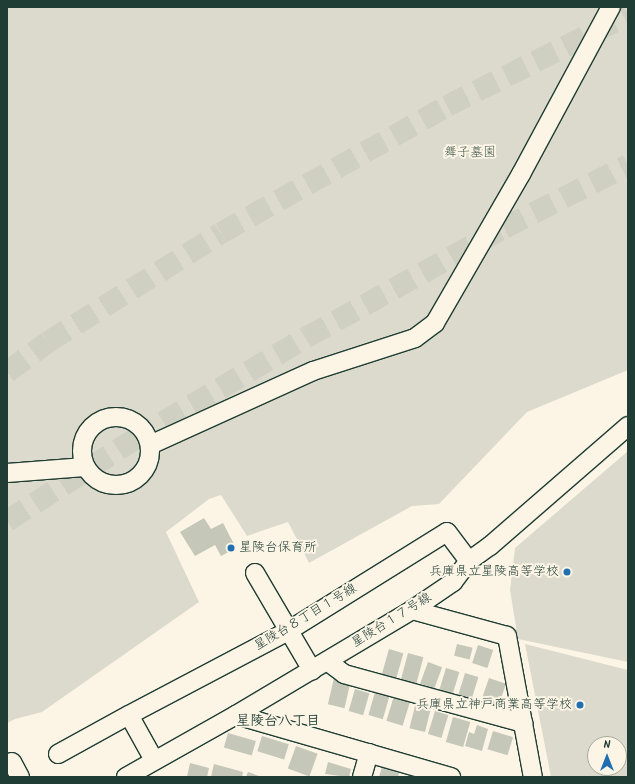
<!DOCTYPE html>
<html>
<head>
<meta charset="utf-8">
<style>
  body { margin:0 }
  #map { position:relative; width:635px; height:784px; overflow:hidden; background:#fcf5e5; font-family:Kalam,"Klee One",sans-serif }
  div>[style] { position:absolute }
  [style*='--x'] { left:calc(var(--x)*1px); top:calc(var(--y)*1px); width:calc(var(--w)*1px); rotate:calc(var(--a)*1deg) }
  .green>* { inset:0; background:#dcdacc }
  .building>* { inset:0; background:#c5c7b9; transform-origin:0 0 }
  .highway-tunnel>* { height:22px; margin-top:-11px; transform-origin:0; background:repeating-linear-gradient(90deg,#d0d0c2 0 22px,transparent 0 33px) }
  .roads { filter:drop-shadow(1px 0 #1f3d34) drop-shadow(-1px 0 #1f3d34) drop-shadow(0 1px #1f3d34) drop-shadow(0 -1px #1f3d34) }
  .street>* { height:18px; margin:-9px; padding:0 9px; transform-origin:9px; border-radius:9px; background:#fcf5e5 }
  .street>.ring { margin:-9px; padding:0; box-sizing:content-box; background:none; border:18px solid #fcf5e5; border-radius:50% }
  .dots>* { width:11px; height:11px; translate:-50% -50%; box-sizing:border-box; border:2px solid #fcf5e5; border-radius:50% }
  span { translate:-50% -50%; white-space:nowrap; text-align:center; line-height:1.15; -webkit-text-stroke:4px #fcf5e5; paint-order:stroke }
  .park-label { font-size:13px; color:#455c52 }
  .poi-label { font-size:13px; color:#1f3d34 }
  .left { translate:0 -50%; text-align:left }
  .right { translate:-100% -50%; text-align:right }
  .street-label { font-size:13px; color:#1f3d34 }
  .neighbourhood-label { font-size:14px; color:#1f3d34; font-weight:700 }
  .frame { position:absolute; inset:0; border:8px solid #1f3d34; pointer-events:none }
  .north { position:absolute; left:587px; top:736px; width:40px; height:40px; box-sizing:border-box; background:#fcf5e5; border:1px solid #a4ab9e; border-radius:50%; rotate:0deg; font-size:11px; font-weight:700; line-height:16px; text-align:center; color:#1f3d34 }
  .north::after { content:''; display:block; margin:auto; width:14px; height:18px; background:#1f6fb2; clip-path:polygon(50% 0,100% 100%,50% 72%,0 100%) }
</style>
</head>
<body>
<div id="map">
  <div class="green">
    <i style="clip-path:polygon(7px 7px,628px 7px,628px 370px,527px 412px,439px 504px,412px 506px,309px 563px,288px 522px,247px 536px,221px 495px,209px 499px,166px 532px,199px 602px,42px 712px,15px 719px,7px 723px)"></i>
    <i style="clip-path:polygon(628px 451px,628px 662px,518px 639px,510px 590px,515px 548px)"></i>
    <i style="clip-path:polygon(evenodd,525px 644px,628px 670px,628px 777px,551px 777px,525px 644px,595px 744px,619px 744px,619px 768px,595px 768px,595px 744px)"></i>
  </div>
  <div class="building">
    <i style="clip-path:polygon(204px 518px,211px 529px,223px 523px,236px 548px,221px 556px,215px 545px,195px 556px,180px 532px)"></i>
    <i style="left:457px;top:644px;width:16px;height:12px;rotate:14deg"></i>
    <i style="left:478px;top:645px;width:16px;height:19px;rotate:18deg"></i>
    <i style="left:389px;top:649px;width:15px;height:26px;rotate:16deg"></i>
    <i style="left:408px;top:653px;width:16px;height:30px;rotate:15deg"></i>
    <i style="left:428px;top:662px;width:15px;height:23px;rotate:20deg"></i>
    <i style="left:446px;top:668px;width:14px;height:25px;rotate:17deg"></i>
    <i style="left:465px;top:673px;width:14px;height:23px;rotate:17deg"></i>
    <i style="left:334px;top:678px;width:17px;height:27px;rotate:13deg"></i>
    <i style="left:489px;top:678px;width:18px;height:23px;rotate:19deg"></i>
    <i style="left:355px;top:689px;width:15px;height:23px;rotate:16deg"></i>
    <i style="left:375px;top:692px;width:15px;height:24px;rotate:16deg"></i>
    <i style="left:394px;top:696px;width:17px;height:26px;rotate:17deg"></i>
    <i style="left:416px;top:702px;width:16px;height:27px;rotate:14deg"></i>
    <i style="left:435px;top:711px;width:14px;height:24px;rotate:17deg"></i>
    <i style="left:453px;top:717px;width:18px;height:26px;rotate:16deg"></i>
    <i style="clip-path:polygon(477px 725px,488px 729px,482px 751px,465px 746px,469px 732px,474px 734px)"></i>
    <i style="left:493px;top:731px;width:21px;height:19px;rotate:17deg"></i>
    <i style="left:228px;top:733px;width:29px;height:15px;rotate:16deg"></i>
    <i style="left:262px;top:736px;width:28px;height:16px;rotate:17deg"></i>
    <i style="left:296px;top:746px;width:23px;height:24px;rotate:20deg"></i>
    <i style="clip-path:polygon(328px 762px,351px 769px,349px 777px,325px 774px)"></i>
    <i style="clip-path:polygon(190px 763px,209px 768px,207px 777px,187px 777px)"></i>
    <i style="clip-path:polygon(214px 764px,243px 772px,242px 777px,211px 777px)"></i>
    <i style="clip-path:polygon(382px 767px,399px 773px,398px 777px,379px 777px)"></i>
    <i style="clip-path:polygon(248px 772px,262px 777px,246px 777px)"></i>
  </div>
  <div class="highway-tunnel">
    <i style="--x:7;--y:372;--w:51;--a:-36.2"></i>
    <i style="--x:48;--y:342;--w:204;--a:-32.2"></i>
    <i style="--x:221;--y:233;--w:259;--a:-29.3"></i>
    <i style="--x:447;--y:106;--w:203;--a:-26.7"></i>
    <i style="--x:7;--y:521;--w:152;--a:-32.6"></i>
    <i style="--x:135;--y:439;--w:200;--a:-30.7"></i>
    <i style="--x:307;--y:337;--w:225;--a:-29"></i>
    <i style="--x:504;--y:228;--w:139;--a:-26.9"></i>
  </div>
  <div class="roads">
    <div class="street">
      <i class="ring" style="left:82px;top:417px;width:50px;height:50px"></i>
      <i style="--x:150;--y:445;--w:179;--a:-24.4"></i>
      <i style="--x:313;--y:371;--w:107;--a:-17.9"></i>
      <i style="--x:415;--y:338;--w:25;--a:-37"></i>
      <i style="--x:435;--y:323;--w:172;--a:-60"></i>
      <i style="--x:521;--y:174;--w:190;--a:-61.7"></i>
      <i style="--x:7;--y:473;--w:78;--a:-4.4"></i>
      <i style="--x:255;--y:573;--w:113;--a:59.6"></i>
      <i style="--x:412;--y:610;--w:98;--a:15.3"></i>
      <i style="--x:507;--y:636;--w:143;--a:79.6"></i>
      <i style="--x:327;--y:661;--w:21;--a:37"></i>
      <i style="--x:344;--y:674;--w:186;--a:15.3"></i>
      <i style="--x:236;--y:715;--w:224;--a:16.1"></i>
      <i style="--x:58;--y:754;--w:81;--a:-28.8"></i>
      <i style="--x:154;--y:760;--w:51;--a:-119.1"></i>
      <i style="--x:129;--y:715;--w:180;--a:-27.8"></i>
      <i style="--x:288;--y:631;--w:187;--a:-31.9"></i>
      <i style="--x:447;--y:532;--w:36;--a:53"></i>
      <i style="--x:12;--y:762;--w:17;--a:62"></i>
      <i style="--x:126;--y:777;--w:126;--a:-29.4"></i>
      <i style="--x:236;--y:715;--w:205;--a:-30.8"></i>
      <i style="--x:412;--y:610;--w:50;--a:-34.3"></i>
      <i style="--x:453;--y:582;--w:26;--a:-53"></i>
      <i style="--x:469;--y:561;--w:26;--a:-36"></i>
      <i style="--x:490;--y:546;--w:183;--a:-41"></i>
      <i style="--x:362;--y:777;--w:25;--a:-74"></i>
    </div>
  </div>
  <div class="dots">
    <i style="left:231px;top:548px;background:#1f6fb2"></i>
    <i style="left:567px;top:572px;background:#1f6fb2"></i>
    <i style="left:580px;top:705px;background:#1f6fb2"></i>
  </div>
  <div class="park-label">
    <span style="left:470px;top:153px">舞子墓園</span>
  </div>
  <div class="poi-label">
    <span class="left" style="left:239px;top:548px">星陵台保育所</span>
    <span class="right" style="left:559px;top:572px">兵庫県立星陵高等学校</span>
    <span class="right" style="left:572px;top:705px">兵庫県立神戸商業高等学校</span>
  </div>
  <div class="street-label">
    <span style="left:306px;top:618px;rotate:-31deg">星陵台８丁目１号線</span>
    <span style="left:392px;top:621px;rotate:-32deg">星陵台１７号線</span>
  </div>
  <div class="neighbourhood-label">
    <span style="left:278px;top:721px">星陵台八丁目</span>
  </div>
  <div class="frame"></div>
  <div class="north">N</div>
</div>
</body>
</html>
